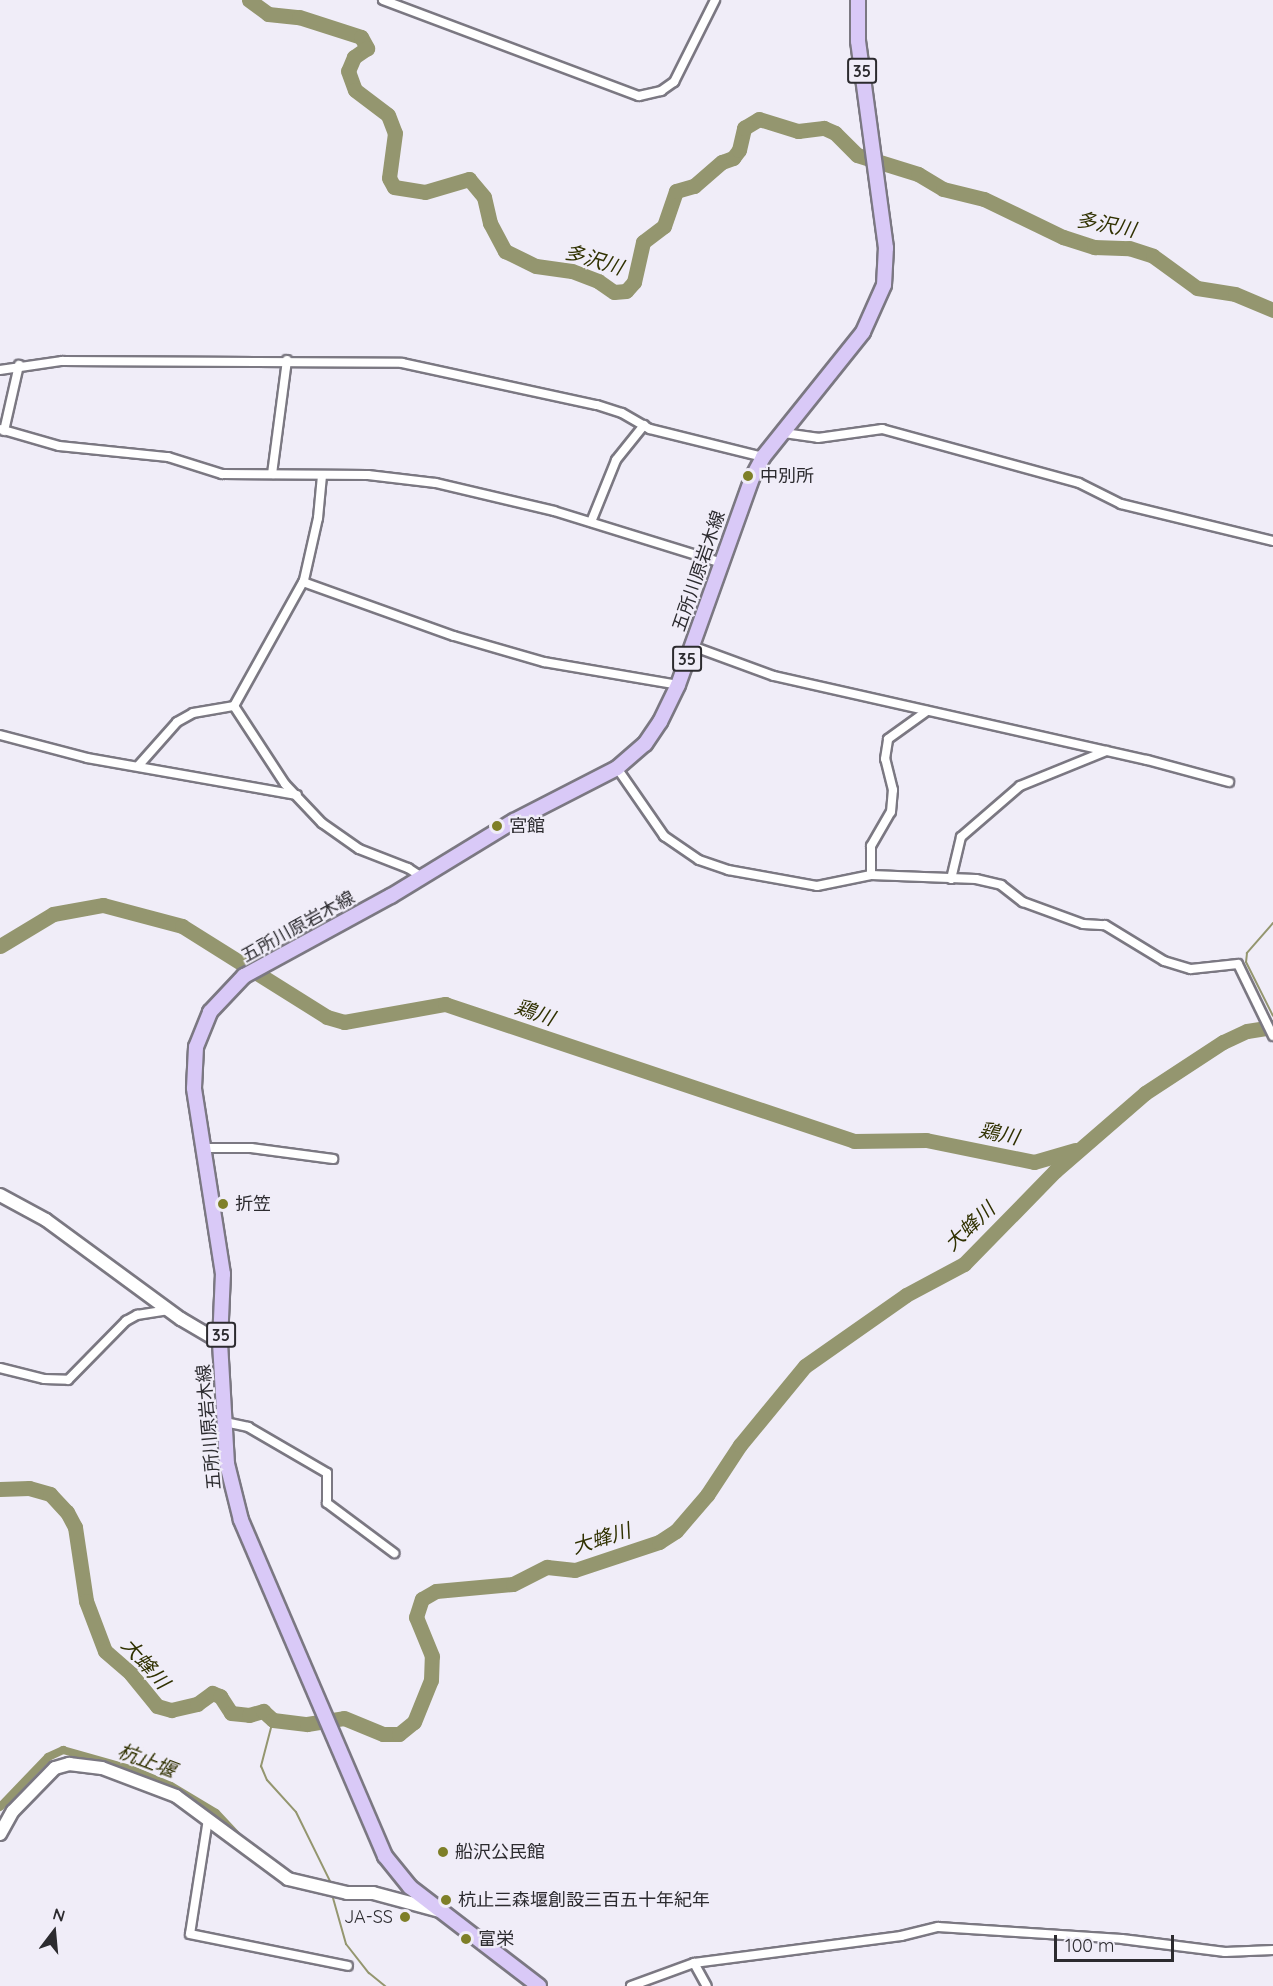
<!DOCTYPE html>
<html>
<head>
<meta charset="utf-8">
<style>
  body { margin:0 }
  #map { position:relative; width:1273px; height:1986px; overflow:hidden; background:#f0edf8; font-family:Quicksand,"Noto Sans JP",sans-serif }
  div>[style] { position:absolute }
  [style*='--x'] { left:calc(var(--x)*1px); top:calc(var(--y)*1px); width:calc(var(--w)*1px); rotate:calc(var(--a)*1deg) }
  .stream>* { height:2px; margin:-1px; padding:0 1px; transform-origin:1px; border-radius:1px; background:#94966f }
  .canal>* { height:8px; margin:-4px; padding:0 4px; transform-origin:4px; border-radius:4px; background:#94966f }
  .river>* { height:15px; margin:-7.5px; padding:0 7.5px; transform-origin:7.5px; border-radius:7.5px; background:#94966f }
  .roads { filter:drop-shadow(2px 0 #7b7882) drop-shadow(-2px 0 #7b7882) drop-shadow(0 2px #7b7882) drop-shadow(0 -2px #7b7882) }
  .street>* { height:8px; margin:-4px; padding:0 4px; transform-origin:4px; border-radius:4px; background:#fff }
  .secondary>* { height:12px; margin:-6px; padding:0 6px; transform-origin:6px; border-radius:6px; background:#fff }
  .primary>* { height:14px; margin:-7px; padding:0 7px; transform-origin:7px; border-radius:7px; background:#d9c9f7 }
  .dots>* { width:16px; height:16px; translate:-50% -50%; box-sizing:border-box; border:3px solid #f0edf8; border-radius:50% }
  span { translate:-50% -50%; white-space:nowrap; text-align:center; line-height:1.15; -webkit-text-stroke:4.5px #f0edf8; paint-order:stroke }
  .shield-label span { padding:2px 4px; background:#f0edf8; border:2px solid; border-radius:4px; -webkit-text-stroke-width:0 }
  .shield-label { font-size:16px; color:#2c2b2f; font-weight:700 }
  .poi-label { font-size:18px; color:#2c2b2f }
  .left { translate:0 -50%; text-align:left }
  .right { translate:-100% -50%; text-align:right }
  .street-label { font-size:18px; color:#2c2b2f }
  .water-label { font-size:20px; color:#303100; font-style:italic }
  .north { position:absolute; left:24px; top:1902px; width:60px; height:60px; -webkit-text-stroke:4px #f0edf8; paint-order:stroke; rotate:16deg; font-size:16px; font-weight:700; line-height:24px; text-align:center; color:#2c2b2f }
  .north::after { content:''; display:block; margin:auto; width:21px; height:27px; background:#2c2b2f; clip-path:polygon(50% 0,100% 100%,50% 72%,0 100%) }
  .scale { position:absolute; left:1054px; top:1935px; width:120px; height:27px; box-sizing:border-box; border:3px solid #2c2b2f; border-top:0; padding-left:8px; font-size:18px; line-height:21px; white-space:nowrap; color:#2c2b2f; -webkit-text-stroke:4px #f0edf8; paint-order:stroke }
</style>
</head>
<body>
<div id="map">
  <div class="stream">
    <i style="--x:1273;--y:923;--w:40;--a:131"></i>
    <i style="--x:1247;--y:953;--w:9;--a:96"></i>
    <i style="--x:1246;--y:962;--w:60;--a:63.4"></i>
    <i style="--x:1247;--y:1031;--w:18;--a:-22"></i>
    <i style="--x:273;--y:1720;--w:48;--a:104.6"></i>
    <i style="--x:261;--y:1766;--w:15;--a:67"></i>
    <i style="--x:267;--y:1780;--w:43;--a:47.8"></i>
    <i style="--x:296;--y:1812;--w:79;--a:63.8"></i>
    <i style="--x:333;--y:1898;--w:48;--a:74.2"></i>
    <i style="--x:346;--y:1944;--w:37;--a:52"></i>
    <i style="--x:369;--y:1973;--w:21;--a:39"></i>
  </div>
  <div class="canal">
    <i style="--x:0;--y:1807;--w:69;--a:-46.2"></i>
    <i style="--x:48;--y:1757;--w:17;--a:-25"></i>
    <i style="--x:63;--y:1750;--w:70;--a:15.8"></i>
    <i style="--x:130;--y:1769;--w:44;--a:22.5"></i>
    <i style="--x:171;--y:1786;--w:52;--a:31"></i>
    <i style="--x:216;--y:1813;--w:35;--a:47"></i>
  </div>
  <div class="river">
    <i style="--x:249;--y:0;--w:24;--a:36"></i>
    <i style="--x:268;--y:14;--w:31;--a:6"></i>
    <i style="--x:299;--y:17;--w:65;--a:17.9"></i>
    <i style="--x:361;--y:37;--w:13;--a:61"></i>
    <i style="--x:367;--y:48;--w:16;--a:145"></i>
    <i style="--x:354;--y:57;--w:15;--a:113"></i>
    <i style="--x:348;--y:71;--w:20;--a:70"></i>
    <i style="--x:355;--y:90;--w:41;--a:37.1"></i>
    <i style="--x:388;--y:115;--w:19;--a:69"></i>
    <i style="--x:395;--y:133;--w:45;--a:97.6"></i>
    <i style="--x:389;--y:178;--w:10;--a:61"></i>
    <i style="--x:394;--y:187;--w:31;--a:9"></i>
    <i style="--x:425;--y:192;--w:46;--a:-16.5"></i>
    <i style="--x:469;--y:179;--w:23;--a:50"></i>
    <i style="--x:484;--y:197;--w:27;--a:77"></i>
    <i style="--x:490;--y:223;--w:32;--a:62"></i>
    <i style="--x:505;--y:251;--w:34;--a:26"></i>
    <i style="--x:536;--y:266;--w:36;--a:8"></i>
    <i style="--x:572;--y:271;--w:28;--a:21"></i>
    <i style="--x:598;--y:281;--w:19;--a:35"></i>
    <i style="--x:614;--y:292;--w:12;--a:-5"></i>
    <i style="--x:626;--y:291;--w:12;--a:-48"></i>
    <i style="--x:634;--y:282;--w:41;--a:-77.3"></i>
    <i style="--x:643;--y:242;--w:26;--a:-37"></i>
    <i style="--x:664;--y:226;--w:37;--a:-71"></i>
    <i style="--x:676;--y:191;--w:19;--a:-16"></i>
    <i style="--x:694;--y:186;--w:37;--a:-41"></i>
    <i style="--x:722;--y:162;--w:12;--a:-20"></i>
    <i style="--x:733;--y:158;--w:10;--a:-53"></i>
    <i style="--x:739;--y:150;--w:23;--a:-77"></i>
    <i style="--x:744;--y:128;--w:17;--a:-31"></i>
    <i style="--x:759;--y:119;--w:41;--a:17.1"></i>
    <i style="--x:798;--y:131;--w:26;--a:-7"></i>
    <i style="--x:824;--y:128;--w:12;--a:24"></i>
    <i style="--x:835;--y:133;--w:31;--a:45"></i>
    <i style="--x:857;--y:155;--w:64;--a:17.3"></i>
    <i style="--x:918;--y:174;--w:29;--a:31"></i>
    <i style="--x:943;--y:189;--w:42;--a:13.7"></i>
    <i style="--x:984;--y:199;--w:88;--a:25.7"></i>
    <i style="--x:1063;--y:237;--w:33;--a:18"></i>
    <i style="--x:1094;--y:247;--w:35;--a:2"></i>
    <i style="--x:1129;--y:248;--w:25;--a:18"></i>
    <i style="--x:1153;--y:256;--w:54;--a:36"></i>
    <i style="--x:1197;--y:288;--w:38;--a:9"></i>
    <i style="--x:1235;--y:294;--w:41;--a:22.8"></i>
    <i style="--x:0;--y:946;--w:62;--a:-31.1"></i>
    <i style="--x:53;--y:914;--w:51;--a:-10.2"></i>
    <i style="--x:103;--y:905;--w:82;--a:14.9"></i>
    <i style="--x:182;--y:926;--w:171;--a:32.1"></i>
    <i style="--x:327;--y:1017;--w:18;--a:16"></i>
    <i style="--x:344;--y:1022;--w:103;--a:-10.1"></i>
    <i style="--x:445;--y:1004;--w:431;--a:18.5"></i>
    <i style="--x:854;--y:1141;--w:72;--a:-0.8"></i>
    <i style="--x:926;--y:1140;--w:110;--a:11.5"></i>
    <i style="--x:1034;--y:1162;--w:43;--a:-16.3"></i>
    <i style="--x:0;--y:1489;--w:29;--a:-2"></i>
    <i style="--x:29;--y:1488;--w:22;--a:16"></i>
    <i style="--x:50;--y:1494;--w:25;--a:47"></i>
    <i style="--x:67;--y:1512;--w:17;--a:62"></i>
    <i style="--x:75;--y:1527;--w:75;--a:81.5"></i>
    <i style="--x:86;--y:1601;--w:53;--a:69.2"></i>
    <i style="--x:105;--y:1651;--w:35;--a:41"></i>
    <i style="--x:131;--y:1674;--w:41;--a:50.9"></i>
    <i style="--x:157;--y:1706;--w:15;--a:16"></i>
    <i style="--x:171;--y:1710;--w:27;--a:-13"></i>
    <i style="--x:197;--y:1704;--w:19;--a:-36"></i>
    <i style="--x:212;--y:1693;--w:9;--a:21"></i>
    <i style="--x:220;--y:1696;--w:20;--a:57"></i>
    <i style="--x:231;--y:1713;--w:18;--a:6"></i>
    <i style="--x:249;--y:1715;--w:15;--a:-16"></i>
    <i style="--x:263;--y:1711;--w:13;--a:42"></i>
    <i style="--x:273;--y:1720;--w:34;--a:7"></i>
    <i style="--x:307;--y:1724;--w:37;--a:-9"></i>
    <i style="--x:344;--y:1718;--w:42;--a:22.3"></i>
    <i style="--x:383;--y:1734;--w:16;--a:0"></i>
    <i style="--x:399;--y:1734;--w:19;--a:-39"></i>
    <i style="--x:414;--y:1722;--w:45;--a:-68"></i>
    <i style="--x:431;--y:1680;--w:24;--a:-88"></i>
    <i style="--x:432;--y:1656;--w:42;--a:-112.3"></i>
    <i style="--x:416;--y:1617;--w:19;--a:-72"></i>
    <i style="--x:422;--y:1599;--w:16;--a:-30"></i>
    <i style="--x:436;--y:1591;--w:77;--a:-5.2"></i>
    <i style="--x:513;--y:1584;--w:38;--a:-27"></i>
    <i style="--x:547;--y:1567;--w:28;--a:6"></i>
    <i style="--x:575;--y:1570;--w:89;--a:-18.4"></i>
    <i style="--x:659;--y:1542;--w:20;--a:-33"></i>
    <i style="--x:676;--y:1531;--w:48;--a:-49.3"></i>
    <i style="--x:707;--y:1495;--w:60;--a:-56.6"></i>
    <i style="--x:740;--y:1445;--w:102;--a:-50.6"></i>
    <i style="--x:805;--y:1366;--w:123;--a:-35.1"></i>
    <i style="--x:906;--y:1295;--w:66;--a:-28.1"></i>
    <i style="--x:964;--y:1264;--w:130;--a:-45.6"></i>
    <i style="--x:1055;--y:1171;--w:119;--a:-40.9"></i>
    <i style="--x:1145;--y:1093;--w:93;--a:-33.2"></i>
    <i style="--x:1223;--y:1042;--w:26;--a:-25"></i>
    <i style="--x:1247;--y:1031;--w:26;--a:-9"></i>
  </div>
  <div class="roads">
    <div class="street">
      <i style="--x:383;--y:0;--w:273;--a:20.6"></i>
      <i style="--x:639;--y:96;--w:23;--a:-13"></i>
      <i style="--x:661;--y:91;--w:16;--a:-35"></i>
      <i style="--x:674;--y:82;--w:92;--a:-63.4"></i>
      <i style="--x:0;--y:370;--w:63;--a:-8.3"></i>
      <i style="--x:62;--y:361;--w:340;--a:0.3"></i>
      <i style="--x:402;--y:363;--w:199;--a:12.2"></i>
      <i style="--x:597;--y:405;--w:26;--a:18"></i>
      <i style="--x:622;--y:413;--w:32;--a:30"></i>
      <i style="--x:650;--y:429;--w:116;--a:13.9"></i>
      <i style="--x:0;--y:429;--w:61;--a:16.1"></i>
      <i style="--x:59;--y:446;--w:110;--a:5.8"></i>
      <i style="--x:168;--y:457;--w:57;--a:17.5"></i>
      <i style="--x:222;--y:474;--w:146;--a:0.4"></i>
      <i style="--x:368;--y:475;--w:68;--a:6.7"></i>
      <i style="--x:436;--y:483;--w:121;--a:13.3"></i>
      <i style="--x:554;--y:511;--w:173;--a:17.2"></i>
      <i style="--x:4;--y:431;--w:68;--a:-77.2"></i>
      <i style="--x:784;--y:433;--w:34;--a:8"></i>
      <i style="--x:818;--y:438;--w:65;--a:-8"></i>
      <i style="--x:882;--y:429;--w:204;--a:15.3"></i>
      <i style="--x:1079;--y:483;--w:47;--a:26.6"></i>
      <i style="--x:1121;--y:504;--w:156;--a:13.7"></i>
      <i style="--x:272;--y:474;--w:115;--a:-82.5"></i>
      <i style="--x:591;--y:522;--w:67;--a:-68"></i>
      <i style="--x:616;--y:460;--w:45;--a:-51.3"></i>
      <i style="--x:303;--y:582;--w:160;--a:19.7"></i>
      <i style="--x:454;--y:636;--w:94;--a:16.1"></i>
      <i style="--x:544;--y:662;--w:136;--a:9.7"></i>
      <i style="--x:692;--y:646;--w:87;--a:20.1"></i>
      <i style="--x:774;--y:676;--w:382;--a:12.7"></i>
      <i style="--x:1147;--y:760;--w:85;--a:15"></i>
      <i style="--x:234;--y:706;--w:93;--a:56.8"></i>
      <i style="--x:285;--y:784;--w:54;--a:46.5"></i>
      <i style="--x:322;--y:823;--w:45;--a:35.1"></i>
      <i style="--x:359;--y:849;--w:53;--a:21.2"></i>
      <i style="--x:408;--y:868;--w:17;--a:33"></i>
      <i style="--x:234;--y:706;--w:144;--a:-60.9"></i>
      <i style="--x:304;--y:580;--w:64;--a:-77.3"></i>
      <i style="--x:318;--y:518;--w:42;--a:-84.6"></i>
      <i style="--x:0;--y:735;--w:90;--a:14.8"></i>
      <i style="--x:87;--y:758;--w:213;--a:10"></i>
      <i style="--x:139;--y:765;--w:57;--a:-48.5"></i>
      <i style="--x:177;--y:722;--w:18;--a:-29"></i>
      <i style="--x:193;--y:713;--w:42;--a:-9.7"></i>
      <i style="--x:617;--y:768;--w:83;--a:55.3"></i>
      <i style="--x:664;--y:836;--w:42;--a:34.4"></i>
      <i style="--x:699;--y:860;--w:31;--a:19"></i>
      <i style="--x:728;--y:870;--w:90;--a:10.2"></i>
      <i style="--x:817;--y:886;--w:55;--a:-11.5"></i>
      <i style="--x:871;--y:875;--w:105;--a:2.2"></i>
      <i style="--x:976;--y:879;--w:26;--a:13"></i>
      <i style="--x:1001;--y:885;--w:28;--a:38"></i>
      <i style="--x:1023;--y:902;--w:64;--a:20.1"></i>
      <i style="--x:1083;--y:924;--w:22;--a:3"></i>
      <i style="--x:1105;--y:925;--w:69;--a:31.4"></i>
      <i style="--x:1164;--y:961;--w:28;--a:17"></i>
      <i style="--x:1191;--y:969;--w:47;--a:-6.1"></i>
      <i style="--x:1238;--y:964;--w:80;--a:64.1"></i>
      <i style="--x:871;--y:875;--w:29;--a:-90"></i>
      <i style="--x:871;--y:846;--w:39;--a:-60"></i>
      <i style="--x:891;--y:812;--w:22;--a:-85"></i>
      <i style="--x:893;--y:790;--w:32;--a:-104"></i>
      <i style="--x:885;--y:759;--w:20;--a:-81"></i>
      <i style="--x:888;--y:739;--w:48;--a:-35.7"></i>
      <i style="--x:951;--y:879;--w:43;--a:-76.6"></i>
      <i style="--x:961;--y:837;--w:78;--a:-40.8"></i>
      <i style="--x:1020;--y:786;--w:93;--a:-22.1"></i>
      <i style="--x:205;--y:1148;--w:46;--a:0"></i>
      <i style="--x:251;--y:1148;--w:83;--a:7.6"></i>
      <i style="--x:0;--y:1368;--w:45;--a:14"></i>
      <i style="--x:44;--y:1379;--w:24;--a:2"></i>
      <i style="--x:68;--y:1380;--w:83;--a:-45.5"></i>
      <i style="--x:126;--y:1321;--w:13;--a:-29"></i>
      <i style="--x:137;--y:1315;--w:32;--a:-9"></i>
      <i style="--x:225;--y:1422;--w:24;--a:12"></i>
      <i style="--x:248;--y:1427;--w:91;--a:30.2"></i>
      <i style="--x:327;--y:1473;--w:30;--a:90"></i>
      <i style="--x:327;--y:1503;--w:84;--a:36.7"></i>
      <i style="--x:208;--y:1819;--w:116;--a:98.9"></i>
      <i style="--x:190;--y:1934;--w:161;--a:11.4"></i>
      <i style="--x:694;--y:1963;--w:26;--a:61"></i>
      <i style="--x:631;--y:1986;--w:67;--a:-20.1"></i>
      <i style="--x:694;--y:1963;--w:209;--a:-7.4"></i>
      <i style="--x:901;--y:1936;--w:38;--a:-14"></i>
      <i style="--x:938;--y:1927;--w:184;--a:3.7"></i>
      <i style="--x:1122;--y:1939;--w:104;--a:7.2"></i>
      <i style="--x:1225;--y:1952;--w:48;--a:-2.4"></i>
    </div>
    <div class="secondary">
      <i style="--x:0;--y:1195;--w:52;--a:28.5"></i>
      <i style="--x:46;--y:1220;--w:167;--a:36.3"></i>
      <i style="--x:181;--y:1319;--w:45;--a:30.5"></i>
      <i style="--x:0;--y:1834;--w:26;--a:-61"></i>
      <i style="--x:13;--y:1811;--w:60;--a:-45.7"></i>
      <i style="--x:55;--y:1768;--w:15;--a:-16"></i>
      <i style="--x:69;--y:1764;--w:33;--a:7"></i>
      <i style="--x:102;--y:1768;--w:79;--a:20.7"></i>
      <i style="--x:176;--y:1796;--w:139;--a:36.5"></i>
      <i style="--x:288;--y:1879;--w:61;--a:13.3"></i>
      <i style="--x:347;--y:1893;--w:26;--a:0"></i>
      <i style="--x:373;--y:1893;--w:69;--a:15"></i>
    </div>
    <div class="primary">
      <i style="--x:539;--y:1986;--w:163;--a:-142.5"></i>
      <i style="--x:410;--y:1887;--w:40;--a:-129"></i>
      <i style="--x:385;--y:1856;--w:366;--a:-113.2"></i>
      <i style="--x:241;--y:1520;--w:58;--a:-104"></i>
      <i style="--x:227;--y:1464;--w:122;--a:-93.3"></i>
      <i style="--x:220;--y:1342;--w:68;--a:-87.5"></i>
      <i style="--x:223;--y:1274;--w:188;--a:-98.9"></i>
      <i style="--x:194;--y:1088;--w:41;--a:-87.2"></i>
      <i style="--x:196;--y:1047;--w:38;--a:-68"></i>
      <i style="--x:210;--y:1012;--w:50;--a:-46.6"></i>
      <i style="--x:244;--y:976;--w:167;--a:-28.6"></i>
      <i style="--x:391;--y:896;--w:144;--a:-31.4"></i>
      <i style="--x:514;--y:821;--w:116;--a:-27.2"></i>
      <i style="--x:617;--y:768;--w:37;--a:-41"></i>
      <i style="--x:645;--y:744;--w:27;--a:-56"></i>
      <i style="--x:660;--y:722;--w:41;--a:-64.1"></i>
      <i style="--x:678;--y:685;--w:220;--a:-70.3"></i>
      <i style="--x:752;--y:478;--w:24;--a:-62"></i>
      <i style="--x:763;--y:457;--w:160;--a:-51.3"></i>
      <i style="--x:863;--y:332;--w:51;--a:-65.9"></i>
      <i style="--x:884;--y:285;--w:37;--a:-87"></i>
      <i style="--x:886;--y:248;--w:209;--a:-97.7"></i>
      <i style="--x:858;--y:41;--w:41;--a:-90"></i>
    </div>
  </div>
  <div class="dots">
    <i style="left:748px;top:476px;background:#7e7f28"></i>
    <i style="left:497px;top:826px;background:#7e7f28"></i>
    <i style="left:223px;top:1204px;background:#7e7f28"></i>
    <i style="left:443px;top:1852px;background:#7e7f28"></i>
    <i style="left:446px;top:1900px;background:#7e7f28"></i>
    <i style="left:405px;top:1917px;background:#7e7f28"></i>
    <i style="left:466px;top:1939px;background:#7e7f28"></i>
  </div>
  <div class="shield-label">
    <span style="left:862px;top:71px">35</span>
    <span style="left:687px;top:659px">35</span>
    <span style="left:221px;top:1335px">35</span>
  </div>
  <div class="poi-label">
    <span class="left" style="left:760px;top:476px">中別所</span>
    <span class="left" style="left:509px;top:826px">宮館</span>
    <span class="left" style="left:235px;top:1204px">折笠</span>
    <span class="left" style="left:455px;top:1852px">船沢公民館</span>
    <span class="left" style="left:458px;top:1900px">杭止三森堰創設三百五十年紀年</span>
    <span class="right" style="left:393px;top:1917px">JA-SS</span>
    <span class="left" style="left:478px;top:1939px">富栄</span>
  </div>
  <div class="street-label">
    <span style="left:699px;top:571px;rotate:-71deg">五所川原岩木線</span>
    <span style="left:298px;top:927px;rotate:-29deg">五所川原岩木線</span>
    <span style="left:209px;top:1427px;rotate:-95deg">五所川原岩木線</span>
  </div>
  <div class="water-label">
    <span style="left:1106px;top:224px;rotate:11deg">多沢川</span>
    <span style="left:594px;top:259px;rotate:17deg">多沢川</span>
    <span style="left:535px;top:1012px;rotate:19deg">鶏川</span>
    <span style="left:999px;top:1133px;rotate:12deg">鶏川</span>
    <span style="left:969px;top:1226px;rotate:-43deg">大蜂川</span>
    <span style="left:601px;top:1538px;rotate:-17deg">大蜂川</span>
    <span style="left:146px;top:1663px;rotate:48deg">大蜂川</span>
    <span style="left:147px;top:1760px;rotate:21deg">杭止堰</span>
  </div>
  <div class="north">N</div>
  <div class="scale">100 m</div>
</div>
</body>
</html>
